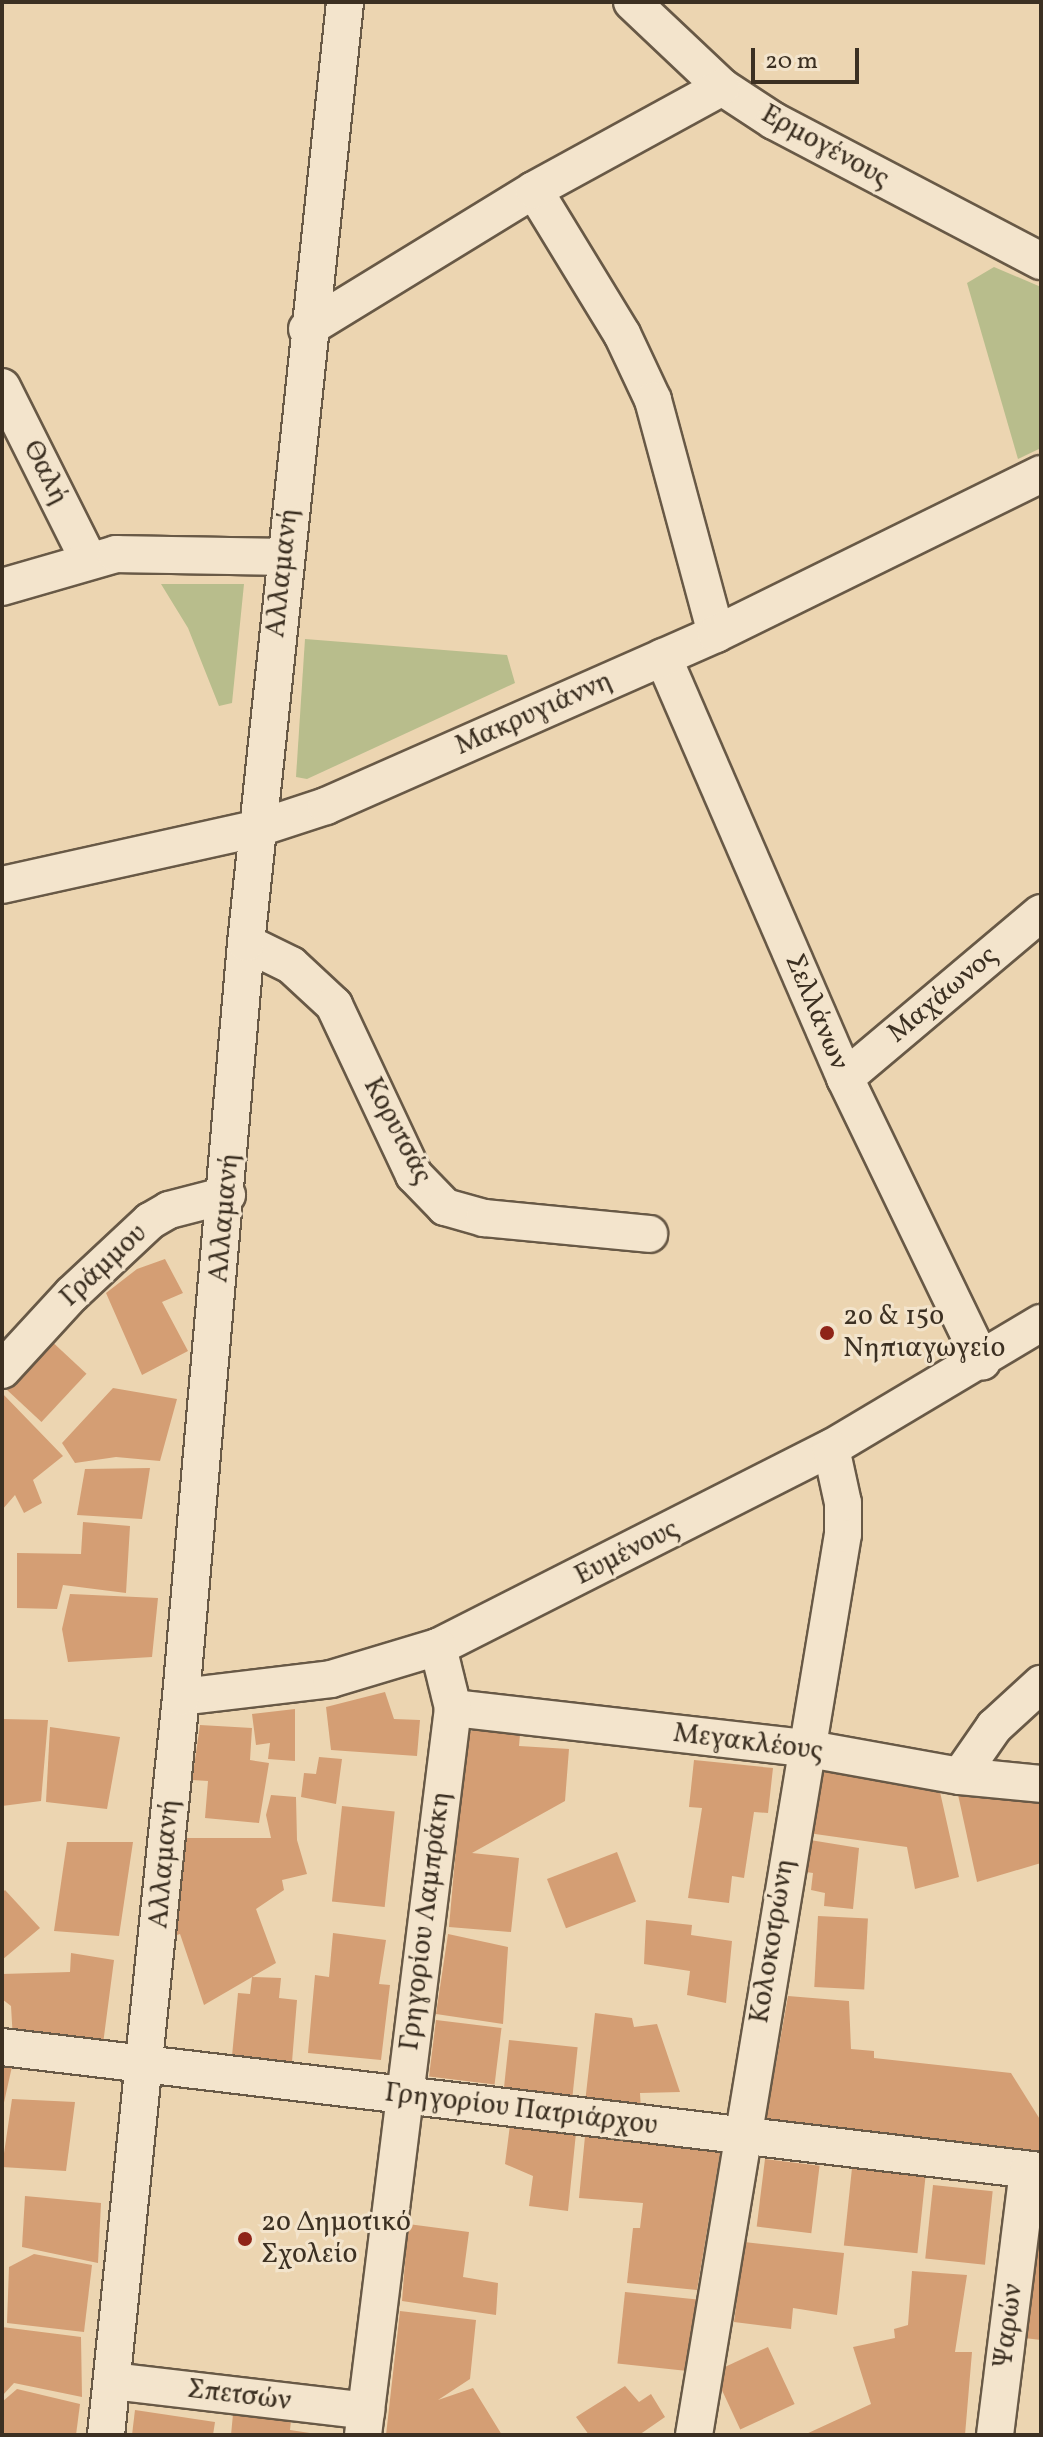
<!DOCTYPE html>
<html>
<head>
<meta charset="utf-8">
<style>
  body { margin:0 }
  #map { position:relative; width:1043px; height:2437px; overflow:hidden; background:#ecd5b1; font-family:Vollkorn,serif }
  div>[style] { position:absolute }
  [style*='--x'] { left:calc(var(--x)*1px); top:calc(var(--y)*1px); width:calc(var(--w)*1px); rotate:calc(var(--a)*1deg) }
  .green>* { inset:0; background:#b8bd8c }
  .building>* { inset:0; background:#d49e74; transform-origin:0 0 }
  .roads { filter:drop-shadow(2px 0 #685946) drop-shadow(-2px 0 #685946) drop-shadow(0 2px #685946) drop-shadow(0 -2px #685946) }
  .minor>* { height:36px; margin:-18px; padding:0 18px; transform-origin:18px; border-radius:18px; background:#f3e4cc }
  .dots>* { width:22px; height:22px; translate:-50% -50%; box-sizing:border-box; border:4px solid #f3e4cc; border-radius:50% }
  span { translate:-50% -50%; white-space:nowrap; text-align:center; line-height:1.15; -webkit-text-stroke:6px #f3e4cc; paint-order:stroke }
  .street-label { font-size:28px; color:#3c3022 }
  .poi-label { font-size:28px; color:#3c3022 }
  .left { translate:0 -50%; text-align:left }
  .frame { position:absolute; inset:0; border:4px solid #3c3022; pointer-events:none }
  .scale { position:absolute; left:751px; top:48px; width:108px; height:36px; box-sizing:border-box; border:4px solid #3c3022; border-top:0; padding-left:10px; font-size:24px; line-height:28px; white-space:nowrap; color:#3c3022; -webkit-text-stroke:6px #f3e4cc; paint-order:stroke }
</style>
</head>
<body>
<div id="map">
  <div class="green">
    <i style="clip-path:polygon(994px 267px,1041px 287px,1041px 448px,1018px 459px,967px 283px)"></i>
    <i style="clip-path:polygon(161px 584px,244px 584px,232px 703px,219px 706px,188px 628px)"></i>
    <i style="clip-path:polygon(305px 639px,507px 655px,515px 683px,307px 779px,296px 777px)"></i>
  </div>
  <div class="building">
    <i style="clip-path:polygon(165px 1259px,183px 1293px,162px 1302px,188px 1351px,142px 1375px,106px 1293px,137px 1269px)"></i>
    <i style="left:47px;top:1337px;width:54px;height:66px;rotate:43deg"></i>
    <i style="clip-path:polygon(113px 1388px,177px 1399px,160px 1461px,116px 1457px,75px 1463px,62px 1443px)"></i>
    <i style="clip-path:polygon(2px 1393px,63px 1456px,33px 1480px,42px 1503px,24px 1513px,15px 1495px,2px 1510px)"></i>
    <i style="clip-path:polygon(150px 1468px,142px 1519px,77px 1515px,85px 1469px)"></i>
    <i style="clip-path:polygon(83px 1522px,130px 1526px,126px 1593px,63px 1585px,57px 1609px,17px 1608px,17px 1553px,81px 1554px)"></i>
    <i style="clip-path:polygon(70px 1594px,158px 1598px,152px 1657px,68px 1662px,62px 1629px)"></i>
    <i style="clip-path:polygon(385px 1692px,394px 1719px,420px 1720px,417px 1756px,331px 1750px,326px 1707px)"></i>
    <i style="clip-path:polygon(295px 1709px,295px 1761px,268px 1759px,270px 1743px,256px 1745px,252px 1714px)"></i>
    <i style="clip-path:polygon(2px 1719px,48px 1720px,41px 1801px,2px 1806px)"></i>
    <i style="clip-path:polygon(200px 1725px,252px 1728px,250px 1760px,269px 1763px,259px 1823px,205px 1818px,208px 1781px,192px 1780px)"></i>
    <i style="clip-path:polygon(50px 1727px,120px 1737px,107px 1809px,46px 1802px)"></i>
    <i style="clip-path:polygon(473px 1730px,520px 1735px,519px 1746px,569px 1749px,565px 1801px,472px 1853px,519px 1858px,511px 1932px,449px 1927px,466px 1735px)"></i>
    <i style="clip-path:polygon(319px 1757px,342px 1759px,336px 1804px,301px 1797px,304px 1773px,316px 1774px)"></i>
    <i style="clip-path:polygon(694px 1760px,773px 1768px,768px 1813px,754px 1812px,744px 1878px,732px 1876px,729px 1903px,688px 1898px,702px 1808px,689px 1807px)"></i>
    <i style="clip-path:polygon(821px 1769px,938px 1783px,959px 1877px,915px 1889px,907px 1847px,808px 1833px)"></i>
    <i style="clip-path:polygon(957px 1790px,1041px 1793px,1041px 1863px,977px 1882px)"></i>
    <i style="clip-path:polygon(271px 1795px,296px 1797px,297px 1840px,307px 1874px,282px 1880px,284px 1890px,256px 1909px,276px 1963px,204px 2005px,180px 1934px,168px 1938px,184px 1838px,271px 1838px,266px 1815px)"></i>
    <i style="left:342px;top:1806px;width:53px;height:96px;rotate:6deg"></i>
    <i style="clip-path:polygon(810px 1840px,859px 1848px,853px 1909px,824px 1906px,825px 1893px,811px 1890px,813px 1873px,806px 1872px)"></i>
    <i style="clip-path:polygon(67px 1842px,133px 1842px,119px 1936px,54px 1931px)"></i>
    <i style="left:617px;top:1852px;width:53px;height:75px;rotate:69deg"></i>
    <i style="clip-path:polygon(5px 1890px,40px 1928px,2px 1960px,2px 1893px)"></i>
    <i style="left:818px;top:1916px;width:50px;height:71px;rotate:3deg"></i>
    <i style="clip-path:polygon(646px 1920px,692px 1925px,691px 1935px,732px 1941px,726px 2003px,687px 1995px,690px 1971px,644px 1964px)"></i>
    <i style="clip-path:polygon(333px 1933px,386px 1940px,379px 1984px,390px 1985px,381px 2060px,308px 2053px,315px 1975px,329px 1977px)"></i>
    <i style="clip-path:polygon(448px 1934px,508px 1947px,503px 2024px,436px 2014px)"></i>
    <i style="clip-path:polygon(71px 1953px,114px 1960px,103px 2044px,13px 2040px,11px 2006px,2px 1999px,2px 1974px,70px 1972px)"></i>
    <i style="clip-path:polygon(252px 1977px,281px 1978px,279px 1998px,297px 2000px,292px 2062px,232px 2056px,238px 1993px,250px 1994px)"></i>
    <i style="clip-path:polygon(788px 1996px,849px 2001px,851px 2049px,874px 2051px,874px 2058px,1011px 2073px,1041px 2121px,1039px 2156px,765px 2125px)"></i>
    <i style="clip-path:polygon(595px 2013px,632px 2018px,634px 2027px,657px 2024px,680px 2092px,640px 2093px,641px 2110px,585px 2103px)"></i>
    <i style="left:436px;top:2020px;width:66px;height:57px;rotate:7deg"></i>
    <i style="left:509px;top:2040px;width:69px;height:50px;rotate:6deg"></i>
    <i style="clip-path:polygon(2px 2061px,13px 2062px,3px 2107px,2px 2107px)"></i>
    <i style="clip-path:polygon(12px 2099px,75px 2102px,66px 2171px,2px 2167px)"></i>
    <i style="clip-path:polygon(510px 2125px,576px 2133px,568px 2211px,529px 2206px,533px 2176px,505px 2164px)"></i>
    <i style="clip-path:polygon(586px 2126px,722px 2142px,697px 2290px,627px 2283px,633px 2228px,640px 2228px,643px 2203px,579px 2198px)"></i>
    <i style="left:765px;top:2159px;width:55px;height:68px;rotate:7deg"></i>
    <i style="left:852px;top:2168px;width:74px;height:78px;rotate:6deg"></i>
    <i style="left:933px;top:2185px;width:60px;height:74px;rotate:6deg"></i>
    <i style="clip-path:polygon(1041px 2189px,1041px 2340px,1015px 2337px)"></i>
    <i style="clip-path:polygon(25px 2196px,101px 2203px,98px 2263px,22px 2247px)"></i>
    <i style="clip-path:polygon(408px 2224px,469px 2232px,463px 2277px,498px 2283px,496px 2315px,402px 2301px)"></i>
    <i style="clip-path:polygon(744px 2242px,844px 2253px,837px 2315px,793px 2308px,791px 2329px,734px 2322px)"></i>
    <i style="clip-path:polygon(34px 2254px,92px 2265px,84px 2332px,7px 2323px,9px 2267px)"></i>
    <i style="clip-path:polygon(912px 2271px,967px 2275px,955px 2352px,972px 2352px,965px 2435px,804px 2435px,871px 2404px,853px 2347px,895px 2338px,894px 2329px,908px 2325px)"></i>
    <i style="left:625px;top:2292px;width:75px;height:72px;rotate:6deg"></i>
    <i style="clip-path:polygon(400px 2311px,476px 2320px,470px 2379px,438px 2400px,473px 2388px,502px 2435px,386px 2435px)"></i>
    <i style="clip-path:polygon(2px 2327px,81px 2337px,82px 2397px,14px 2383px,2px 2396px)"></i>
    <i style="left:768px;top:2347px;width:63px;height:60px;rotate:65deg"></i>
    <i style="clip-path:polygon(625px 2386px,639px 2402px,651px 2394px,665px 2417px,639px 2435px,589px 2435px,576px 2417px)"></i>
    <i style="clip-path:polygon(17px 2389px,80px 2404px,76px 2435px,2px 2435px,2px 2402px)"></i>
    <i style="clip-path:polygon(135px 2410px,215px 2422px,213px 2435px,132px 2435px)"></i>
    <i style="clip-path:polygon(233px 2414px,291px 2420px,290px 2430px,323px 2435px,231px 2435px)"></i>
  </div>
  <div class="roads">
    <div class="minor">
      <i style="--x:632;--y:2;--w:124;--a:43.4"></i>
      <i style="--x:722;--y:87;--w:62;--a:33.2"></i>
      <i style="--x:774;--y:121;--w:301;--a:27.7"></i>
      <i style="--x:534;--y:190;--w:169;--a:58.6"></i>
      <i style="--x:622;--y:334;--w:73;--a:64.8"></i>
      <i style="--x:653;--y:400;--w:242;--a:74.9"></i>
      <i style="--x:307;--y:329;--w:266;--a:-31.5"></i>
      <i style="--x:534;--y:190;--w:214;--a:-28.7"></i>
      <i style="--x:2;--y:387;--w:192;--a:63.4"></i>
      <i style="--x:2;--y:587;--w:119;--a:-16.1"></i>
      <i style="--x:116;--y:554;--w:169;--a:1"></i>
      <i style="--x:663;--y:657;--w:459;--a:66.6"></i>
      <i style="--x:845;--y:1078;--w:315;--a:64.2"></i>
      <i style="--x:2;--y:885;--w:263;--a:-12.5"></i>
      <i style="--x:259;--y:828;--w:71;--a:-18.2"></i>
      <i style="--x:326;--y:806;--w:426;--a:-23.8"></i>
      <i style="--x:716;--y:634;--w:362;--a:-26.2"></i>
      <i style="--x:246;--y:943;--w:50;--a:26.1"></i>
      <i style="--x:291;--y:965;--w:59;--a:42.9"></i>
      <i style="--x:334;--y:1005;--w:188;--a:64.8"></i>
      <i style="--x:414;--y:1175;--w:45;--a:45.9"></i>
      <i style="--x:445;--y:1207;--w:41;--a:15.8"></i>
      <i style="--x:484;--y:1218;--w:166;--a:5.5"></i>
      <i style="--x:845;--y:1078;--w:256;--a:-40.1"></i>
      <i style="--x:2;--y:1370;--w:103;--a:-47.4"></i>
      <i style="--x:72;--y:1294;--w:107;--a:-43.1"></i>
      <i style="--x:150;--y:1221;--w:22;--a:-30"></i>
      <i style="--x:169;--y:1210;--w:60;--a:-14.5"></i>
      <i style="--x:181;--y:1697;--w:151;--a:-6.8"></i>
      <i style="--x:331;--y:1679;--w:112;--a:-16.7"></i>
      <i style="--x:438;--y:1647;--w:441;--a:-26.9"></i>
      <i style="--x:831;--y:1448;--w:244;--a:-30.8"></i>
      <i style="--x:453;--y:1708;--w:353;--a:6.5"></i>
      <i style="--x:804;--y:1748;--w:158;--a:10.2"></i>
      <i style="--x:960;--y:1776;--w:81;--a:5.6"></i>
      <i style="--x:960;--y:1776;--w:60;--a:-55.2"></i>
      <i style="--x:994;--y:1727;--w:64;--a:-42.5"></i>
      <i style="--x:2;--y:2047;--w:1046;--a:6.81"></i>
      <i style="--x:112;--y:2381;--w:256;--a:6.7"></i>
      <i style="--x:106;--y:2435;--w:742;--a:-84.2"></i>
      <i style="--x:181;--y:1697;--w:757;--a:-85.07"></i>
      <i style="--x:246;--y:943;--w:946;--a:-83.99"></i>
      <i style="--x:363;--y:2435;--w:733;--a:-82.94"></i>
      <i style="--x:453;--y:1708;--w:63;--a:-103.8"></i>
      <i style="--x:694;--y:2435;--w:913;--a:-80.61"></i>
      <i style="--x:843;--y:1534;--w:31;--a:-90"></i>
      <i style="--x:843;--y:1503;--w:56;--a:-102.3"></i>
      <i style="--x:995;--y:2435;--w:267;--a:-82.9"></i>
    </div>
  </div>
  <div class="dots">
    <i style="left:827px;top:1333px;background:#8f2418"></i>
    <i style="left:245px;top:2239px;background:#8f2418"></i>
  </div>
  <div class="street-label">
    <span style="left:825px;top:147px;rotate:29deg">Ερμογένους</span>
    <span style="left:45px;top:473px;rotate:63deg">Θαλή</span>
    <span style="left:283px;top:573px;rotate:-84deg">Αλλαμανή</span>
    <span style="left:534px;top:714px;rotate:-24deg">Μακρυγιάννη</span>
    <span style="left:943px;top:995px;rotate:-40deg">Μαχάωνος</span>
    <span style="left:816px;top:1012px;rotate:67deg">Σελλάνων</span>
    <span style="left:397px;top:1131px;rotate:62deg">Κορυτσάς</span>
    <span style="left:225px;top:1218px;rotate:-85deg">Αλλαμανή</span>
    <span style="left:104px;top:1266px;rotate:-43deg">Γράμμου</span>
    <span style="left:627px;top:1553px;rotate:-27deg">Ευμένους</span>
    <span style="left:748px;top:1743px;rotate:7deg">Μεγακλέους</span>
    <span style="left:165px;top:1864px;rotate:-85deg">Αλλαμανή</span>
    <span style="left:426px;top:1921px;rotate:-83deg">Γρηγορίου Λαμπράκη</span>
    <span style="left:773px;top:1941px;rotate:-81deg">Κολοκοτρώνη</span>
    <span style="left:521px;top:2110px;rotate:7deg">Γρηγορίου Πατριάρχου</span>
    <span style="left:1009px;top:2326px;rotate:-83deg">Ψαρών</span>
    <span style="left:239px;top:2396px;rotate:7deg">Σπετσών</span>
  </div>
  <div class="poi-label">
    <span class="left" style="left:843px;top:1333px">2ο &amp; 15ο<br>Νηπιαγωγείο</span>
    <span class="left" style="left:261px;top:2239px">2ο Δημοτικό<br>Σχολείο</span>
  </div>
  <div class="frame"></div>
  <div class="scale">20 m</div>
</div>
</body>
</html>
